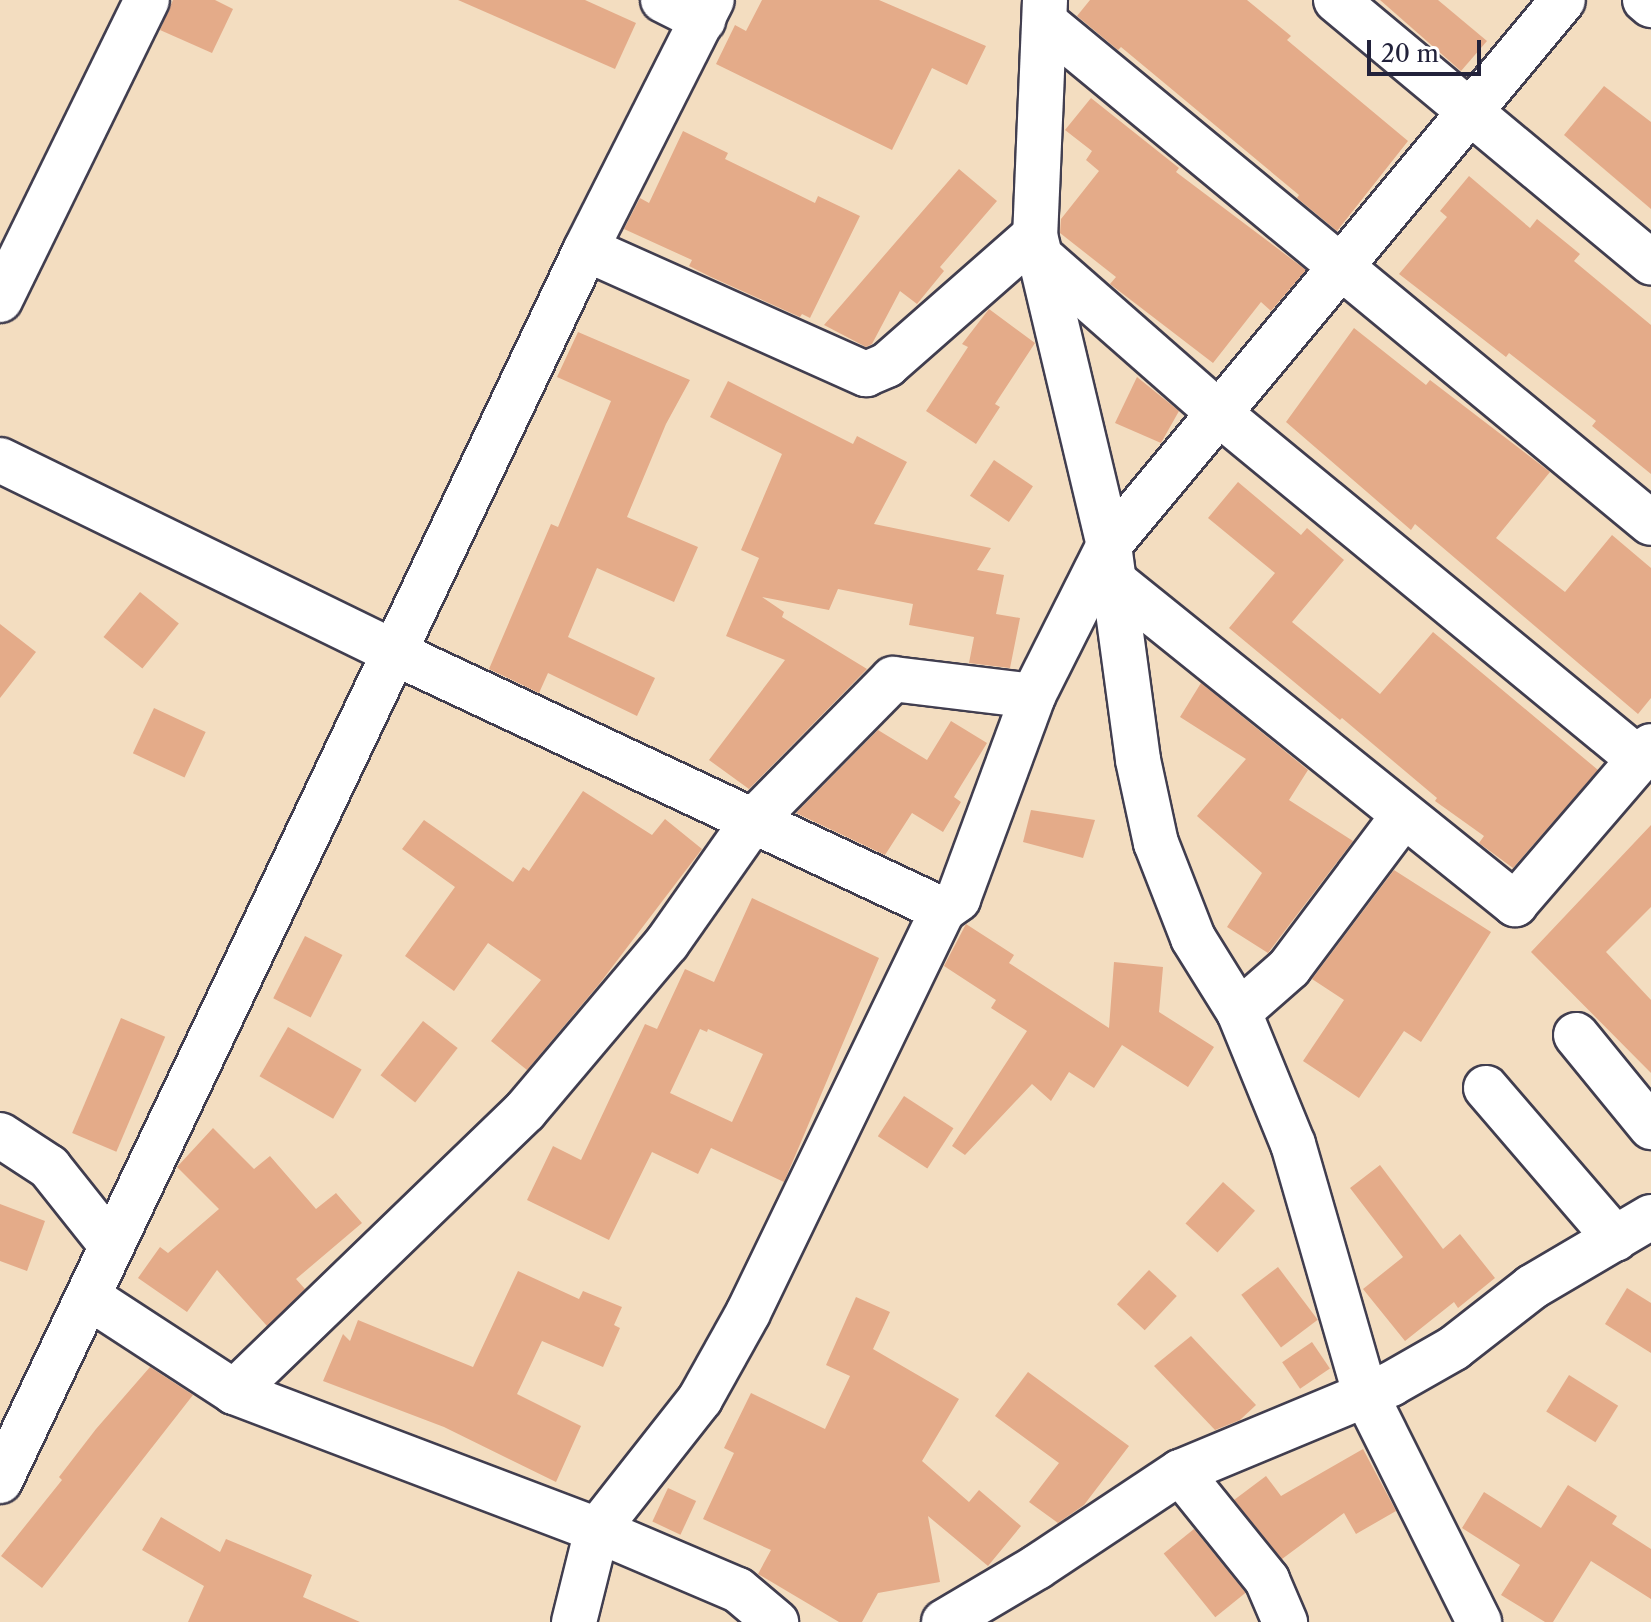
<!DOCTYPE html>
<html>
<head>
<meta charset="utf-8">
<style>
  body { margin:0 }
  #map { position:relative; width:1651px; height:1622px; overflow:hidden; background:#f3ddc0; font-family:"Libre Caslon Text",serif }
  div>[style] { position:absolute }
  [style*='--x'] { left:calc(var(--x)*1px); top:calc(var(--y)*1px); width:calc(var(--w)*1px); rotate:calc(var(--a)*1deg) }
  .building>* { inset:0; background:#e4ab89; transform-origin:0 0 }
  .roads { filter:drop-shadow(2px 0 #413e4f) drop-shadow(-2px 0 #413e4f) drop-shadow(0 2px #413e4f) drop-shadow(0 -2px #413e4f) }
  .minor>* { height:44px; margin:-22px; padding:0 22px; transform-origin:22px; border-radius:22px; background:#fff }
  span { translate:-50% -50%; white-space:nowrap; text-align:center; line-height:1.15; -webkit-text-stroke:6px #fff; paint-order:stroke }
  .scale { position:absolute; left:1367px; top:40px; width:114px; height:36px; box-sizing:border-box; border:4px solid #22223b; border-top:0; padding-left:10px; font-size:24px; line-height:28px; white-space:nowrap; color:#22223b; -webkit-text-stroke:6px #fff; paint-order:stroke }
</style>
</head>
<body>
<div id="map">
  <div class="building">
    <i style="clip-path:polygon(173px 0,215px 0,233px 9px,212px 53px,160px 30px)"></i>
    <i style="clip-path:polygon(458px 0,585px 0,636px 23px,615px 69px)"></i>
    <i style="clip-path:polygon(762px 0,879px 0,986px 46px,967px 85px,932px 68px,892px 150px,716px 64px,735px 25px,746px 31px)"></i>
    <i style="clip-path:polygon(1090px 0,1247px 0,1291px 36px,1287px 40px,1408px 141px,1337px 231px,1297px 198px,1299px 195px,1121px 47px,1118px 50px,1077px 16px)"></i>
    <i style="clip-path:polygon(1380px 0,1438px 0,1487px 41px,1461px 71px)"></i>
    <i style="clip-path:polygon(1604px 86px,1651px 122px,1651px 209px,1564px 135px)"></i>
    <i style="clip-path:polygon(1091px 98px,1179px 168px,1176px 172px,1306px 270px,1271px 311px,1261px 302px,1213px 363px,1110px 284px,1116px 277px,1060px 233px,1061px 219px,1099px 171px,1086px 160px,1092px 151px,1065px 130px)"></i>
    <i style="clip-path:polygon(683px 131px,728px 153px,725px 159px,815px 203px,818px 196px,860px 216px,810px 318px,802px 314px,800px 317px,711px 277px,689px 266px,692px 260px,624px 229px,640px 198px,649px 203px)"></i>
    <i style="clip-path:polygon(959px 169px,997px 201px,940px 267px,944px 271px,917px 304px,900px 291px,872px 344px,866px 347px,824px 325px)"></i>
    <i style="clip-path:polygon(1469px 176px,1530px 228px,1537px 219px,1580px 254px,1574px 261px,1651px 325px,1651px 474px,1592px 426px,1596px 421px,1509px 353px,1506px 357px,1399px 274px,1447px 217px,1440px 211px)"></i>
    <i style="clip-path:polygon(989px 309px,1035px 343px,995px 404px,1000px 407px,976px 444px,926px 411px,968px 347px,962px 344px)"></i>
    <i style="clip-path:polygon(1354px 328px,1426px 385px,1430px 380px,1550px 472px,1496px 538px,1565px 592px,1612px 535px,1651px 568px,1651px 698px,1638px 714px,1415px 524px,1411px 530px,1286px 422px)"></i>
    <i style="clip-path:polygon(578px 332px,690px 380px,666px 424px,627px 517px,698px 547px,674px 602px,597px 568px,568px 637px,655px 678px,637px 716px,548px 673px,539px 693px,489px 669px,551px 524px,558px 527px,611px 401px,557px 377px)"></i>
    <i style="clip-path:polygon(1137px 377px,1179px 411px,1161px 443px,1115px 423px)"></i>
    <i style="clip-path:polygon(728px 381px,853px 444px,857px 436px,907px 462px,874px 524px,991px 548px,977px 570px,1004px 575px,996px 614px,1020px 618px,1010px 668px,969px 663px,974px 637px,909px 625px,913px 604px,838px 589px,829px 610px,762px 597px,784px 612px,782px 617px,867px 669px,749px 789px,709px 760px,785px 660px,726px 636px,759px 558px,741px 550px,782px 454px,710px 417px)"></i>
    <i style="left:994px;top:460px;width:47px;height:43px;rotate:34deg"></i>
    <i style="clip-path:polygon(1238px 482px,1301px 535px,1307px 528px,1344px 560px,1292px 622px,1380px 694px,1433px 632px,1598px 770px,1513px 868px,1479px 843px,1484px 836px,1435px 801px,1437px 798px,1342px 718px,1340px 720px,1229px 628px,1275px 573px,1208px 518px)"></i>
    <i style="left:140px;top:592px;width:50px;height:58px;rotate:39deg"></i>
    <i style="clip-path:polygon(0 624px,36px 652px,0 698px)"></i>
    <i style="clip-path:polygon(1201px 683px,1308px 770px,1289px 800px,1353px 841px,1268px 953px,1227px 927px,1262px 873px,1197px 816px,1246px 759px,1180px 717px)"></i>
    <i style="left:154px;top:708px;width:57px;height:50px;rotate:25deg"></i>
    <i style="clip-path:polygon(951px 721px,987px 743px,954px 797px,961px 802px,943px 832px,912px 813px,885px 855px,796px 813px,878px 730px,927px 760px)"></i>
    <i style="clip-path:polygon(583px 791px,652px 835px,665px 819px,702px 849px,600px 983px,527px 1070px,491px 1041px,541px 980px,488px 943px,454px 991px,405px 956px,455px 887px,402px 849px,424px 820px,513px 882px,523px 867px,529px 871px)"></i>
    <i style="clip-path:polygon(1031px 810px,1095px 820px,1083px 858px,1023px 842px)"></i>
    <i style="clip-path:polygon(1651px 825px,1651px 907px,1606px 952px,1651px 1000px,1651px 1073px,1531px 952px)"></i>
    <i style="clip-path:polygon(1394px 870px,1491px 932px,1421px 1042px,1404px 1031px,1359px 1098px,1303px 1061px,1344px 1000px,1312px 979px)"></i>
    <i style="clip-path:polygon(evenodd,752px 898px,879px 958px,784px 1182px,711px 1148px,698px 1174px,652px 1152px,609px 1240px,527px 1200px,553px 1146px,581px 1160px,645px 1024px,657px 1029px,685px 969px,714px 982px,752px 898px,700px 1029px,707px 1032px,708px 1029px,763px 1054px,732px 1122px,670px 1093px,700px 1029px)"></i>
    <i style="clip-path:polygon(966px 924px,1014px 955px,1009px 963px,1109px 1028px,1114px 962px,1163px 967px,1159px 1012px,1214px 1047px,1188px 1087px,1122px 1045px,1094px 1088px,1069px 1072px,1051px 1101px,1032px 1084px,965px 1155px,952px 1146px,1027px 1031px,991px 1008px,996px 1000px,944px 966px)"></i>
    <i style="left:305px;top:936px;width:42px;height:70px;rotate:27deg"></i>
    <i style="left:121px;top:1018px;width:48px;height:125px;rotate:23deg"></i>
    <i style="left:423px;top:1021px;width:44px;height:69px;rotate:38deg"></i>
    <i style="left:288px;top:1027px;width:85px;height:57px;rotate:30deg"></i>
    <i style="left:904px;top:1096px;width:59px;height:48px;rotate:33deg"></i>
    <i style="clip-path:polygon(213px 1128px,254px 1169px,270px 1156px,316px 1209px,336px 1193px,362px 1223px,296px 1279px,305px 1289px,267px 1326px,217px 1270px,187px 1312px,138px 1278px,160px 1247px,168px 1253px,219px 1209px,177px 1167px)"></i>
    <i style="clip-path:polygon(1380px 1165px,1443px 1249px,1460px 1234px,1495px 1278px,1458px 1308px,1454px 1302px,1405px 1341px,1363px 1289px,1403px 1257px,1350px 1188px)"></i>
    <i style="left:1223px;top:1182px;width:43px;height:56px;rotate:42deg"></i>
    <i style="clip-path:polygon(0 1204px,45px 1221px,27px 1271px,0 1261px)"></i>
    <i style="left:1278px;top:1267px;width:66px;height:46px;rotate:53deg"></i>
    <i style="left:1149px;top:1270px;width:38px;height:47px;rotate:43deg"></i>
    <i style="clip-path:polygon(518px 1271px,579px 1299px,583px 1291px,622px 1307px,614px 1325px,620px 1328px,603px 1367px,542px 1341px,517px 1394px,581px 1426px,556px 1482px,444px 1427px,323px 1381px,343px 1334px,350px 1341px,358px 1320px,473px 1367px)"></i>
    <i style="clip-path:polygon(1627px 1288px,1651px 1303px,1651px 1353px,1605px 1324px)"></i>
    <i style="clip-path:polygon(856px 1297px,890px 1312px,873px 1349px,959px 1399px,922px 1461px,969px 1502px,979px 1490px,1021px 1526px,988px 1566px,928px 1516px,940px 1582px,878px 1593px,862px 1622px,839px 1622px,758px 1574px,771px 1550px,703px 1519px,734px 1453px,724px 1448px,751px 1393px,825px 1429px,850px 1376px,826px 1365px)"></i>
    <i style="clip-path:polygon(1191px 1336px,1256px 1405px,1240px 1420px,1215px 1430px,1154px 1366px)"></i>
    <i style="left:1312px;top:1342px;width:32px;height:36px;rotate:56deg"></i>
    <i style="clip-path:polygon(150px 1367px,193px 1395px,42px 1588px,1px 1556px,62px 1480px,59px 1477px,96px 1429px)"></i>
    <i style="clip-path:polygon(1028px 1372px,1129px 1446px,1084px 1505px,1058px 1523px,1029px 1502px,1059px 1463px,995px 1416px)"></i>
    <i style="left:1569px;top:1375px;width:58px;height:43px;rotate:32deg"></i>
    <i style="clip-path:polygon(1363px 1449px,1396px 1511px,1356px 1534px,1344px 1513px,1282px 1559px,1234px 1500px,1266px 1476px,1281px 1496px)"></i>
    <i style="clip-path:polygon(1568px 1485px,1617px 1516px,1612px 1524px,1651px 1549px,1651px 1599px,1591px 1561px,1553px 1622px,1545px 1622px,1501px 1595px,1520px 1565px,1462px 1528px,1484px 1492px,1541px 1528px)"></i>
    <i style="left:668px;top:1488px;width:31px;height:37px;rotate:25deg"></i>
    <i style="clip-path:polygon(161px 1517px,220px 1552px,226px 1539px,312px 1575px,303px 1597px,360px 1622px,188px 1622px,204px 1586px,142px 1550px)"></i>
    <i style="left:1194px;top:1529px;width:82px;height:39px;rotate:51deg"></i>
  </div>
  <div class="roads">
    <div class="minor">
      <i style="--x:663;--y:0;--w:45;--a:26.6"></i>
      <i style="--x:1045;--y:0;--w:235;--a:92.4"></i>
      <i style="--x:1035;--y:235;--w:319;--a:76.6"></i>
      <i style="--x:1109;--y:545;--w:217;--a:82.3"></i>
      <i style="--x:1138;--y:760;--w:85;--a:77.8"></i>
      <i style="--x:1156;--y:843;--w:102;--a:68.7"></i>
      <i style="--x:1193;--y:938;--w:87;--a:58.1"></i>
      <i style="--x:1239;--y:1012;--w:143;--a:67.8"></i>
      <i style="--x:1293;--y:1144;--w:259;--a:73.9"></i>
      <i style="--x:1365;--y:1393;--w:256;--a:63.5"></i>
      <i style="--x:1336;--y:0;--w:410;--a:39.8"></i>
      <i style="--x:1645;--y:0;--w:8;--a:40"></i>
      <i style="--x:1047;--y:24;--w:783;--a:39.56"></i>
      <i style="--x:586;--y:249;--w:307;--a:24.1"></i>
      <i style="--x:866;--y:374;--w:23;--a:-23"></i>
      <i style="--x:887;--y:365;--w:197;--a:-41.3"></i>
      <i style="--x:1040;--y:256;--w:241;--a:41.3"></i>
      <i style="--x:1221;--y:415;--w:543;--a:39.47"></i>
      <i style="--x:0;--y:300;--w:334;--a:-63.9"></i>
      <i style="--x:0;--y:460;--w:437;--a:26"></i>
      <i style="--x:393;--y:652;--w:608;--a:25.13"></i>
      <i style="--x:1115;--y:582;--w:514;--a:38.83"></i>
      <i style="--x:1515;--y:904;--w:208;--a:-49.3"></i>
      <i style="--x:1239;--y:1012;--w:67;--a:-41.3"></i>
      <i style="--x:1289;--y:968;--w:191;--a:-53.1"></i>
      <i style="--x:1576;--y:1035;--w:119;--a:50.8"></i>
      <i style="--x:1486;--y:1088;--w:199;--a:49.3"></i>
      <i style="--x:0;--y:1135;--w:59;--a:33.1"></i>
      <i style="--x:49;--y:1167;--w:100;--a:51.5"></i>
      <i style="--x:90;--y:1298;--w:172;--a:33.1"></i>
      <i style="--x:234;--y:1392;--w:388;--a:20.8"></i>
      <i style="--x:597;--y:1530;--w:153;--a:23.1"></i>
      <i style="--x:738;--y:1590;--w:50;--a:40.1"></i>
      <i style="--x:234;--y:1392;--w:405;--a:-44"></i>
      <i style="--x:525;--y:1111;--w:220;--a:-49.8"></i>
      <i style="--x:667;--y:943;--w:148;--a:-54.9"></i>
      <i style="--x:752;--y:822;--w:201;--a:-45.4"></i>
      <i style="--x:893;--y:679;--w:141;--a:6.9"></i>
      <i style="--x:1180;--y:1472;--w:139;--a:51.1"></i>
      <i style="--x:1267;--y:1580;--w:46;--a:66.8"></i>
      <i style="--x:0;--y:1481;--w:1364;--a:-64.56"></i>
      <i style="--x:586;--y:249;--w:279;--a:-63.2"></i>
      <i style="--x:574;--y:1622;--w:95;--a:-76"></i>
      <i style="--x:597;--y:1530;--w:167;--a:-51.8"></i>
      <i style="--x:700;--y:1399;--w:98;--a:-60.8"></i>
      <i style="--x:748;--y:1313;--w:448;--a:-64.2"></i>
      <i style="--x:943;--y:910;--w:19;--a:-36"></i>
      <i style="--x:958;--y:899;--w:216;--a:-69.7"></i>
      <i style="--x:1033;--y:696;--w:169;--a:-63.3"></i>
      <i style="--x:1109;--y:545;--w:709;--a:-50.2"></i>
      <i style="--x:944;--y:1622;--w:108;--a:-30.6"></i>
      <i style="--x:1037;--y:1567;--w:172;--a:-33.6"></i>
      <i style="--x:1180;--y:1472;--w:229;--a:-22.6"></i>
      <i style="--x:1391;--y:1384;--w:73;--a:-29.7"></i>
      <i style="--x:1454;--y:1348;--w:99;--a:-38"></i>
      <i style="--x:1532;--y:1287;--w:138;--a:-30.5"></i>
    </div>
  </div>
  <div class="scale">20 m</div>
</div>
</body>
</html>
